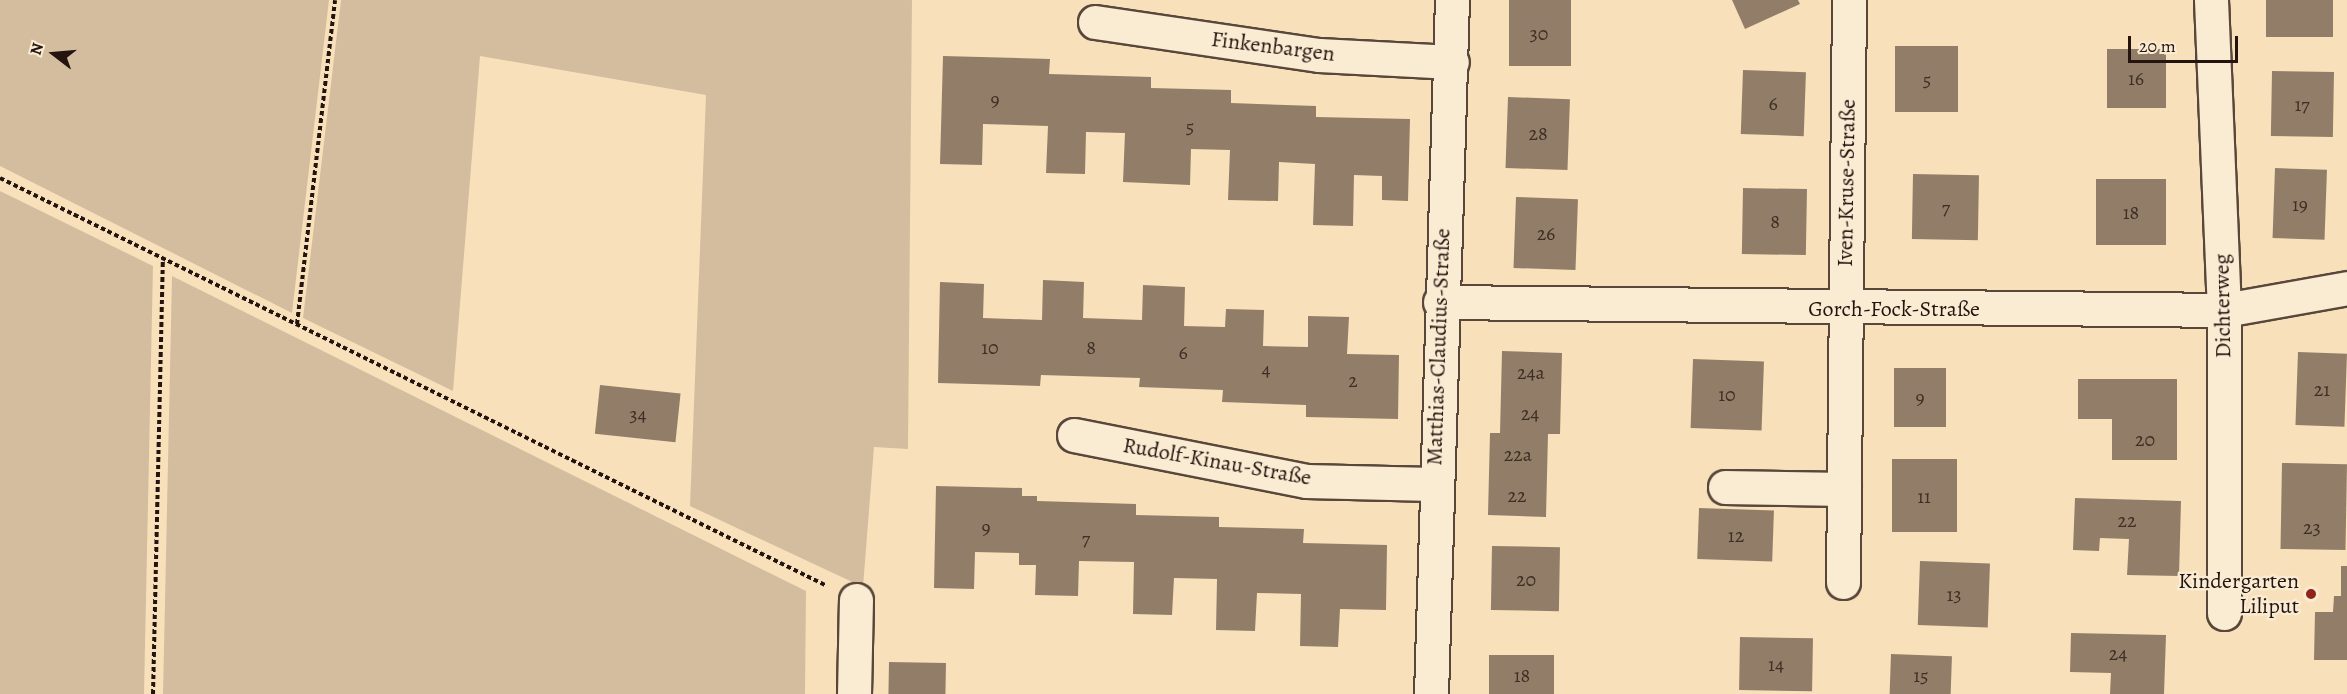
<!DOCTYPE html>
<html>
<head>
<meta charset="utf-8">
<style>
  body { margin:0 }
  #map { position:relative; width:2347px; height:694px; overflow:hidden; background:#f8e0bb; font-family:Alegreya,serif }
  div>[style] { position:absolute }
  [style*='--x'] { left:calc(var(--x)*1px); top:calc(var(--y)*1px); width:calc(var(--w)*1px); rotate:calc(var(--a)*1deg) }
  .green>* { inset:0; background:#d4bd9e }
  .building>* { inset:0; background:#927e68; transform-origin:0 0 }
  .path>* { height:4px; margin-top:-2px; transform-origin:0; background:repeating-linear-gradient(90deg,#23140f 0 4.5px,transparent 0 7.5px) }
  .roads { filter:drop-shadow(2px 0 #58473a) drop-shadow(-2px 0 #58473a) drop-shadow(0 2px #58473a) drop-shadow(0 -2px #58473a) }
  .minor>* { height:33px; margin:-16.5px; padding:0 16.5px; transform-origin:16.5px; border-radius:16.5px; background:#faebd3 }
  .dots>* { width:16px; height:16px; translate:-50% -50%; box-sizing:border-box; border:3px solid #faebd3; border-radius:50% }
  span { translate:-50% -50%; white-space:nowrap; text-align:center; line-height:1.15; -webkit-text-stroke:4.5px #faebd3; paint-order:stroke }
  .number-label { font-size:20px; color:#3f2e25 }
  .number-label span { -webkit-text-stroke-width:0 }
  .street-label { font-size:22px; color:#23140f }
  .poi-label { font-size:22px; color:#23140f }
  .right { translate:-100% -50%; text-align:right }
  .north { position:absolute; left:24px; top:24px; width:60px; height:60px; -webkit-text-stroke:4px #faebd3; paint-order:stroke; rotate:286deg; font-size:16px; font-weight:700; line-height:24px; text-align:center; color:#23140f }
  .north::after { content:''; display:block; margin:auto; width:21px; height:27px; background:#23140f; clip-path:polygon(50% 0,100% 100%,50% 72%,0 100%) }
  .scale { position:absolute; left:2128px; top:36px; width:110px; height:27px; box-sizing:border-box; border:3px solid #23140f; border-top:0; padding-left:8px; font-size:18px; line-height:21px; white-space:nowrap; color:#23140f; -webkit-text-stroke:4px #faebd3; paint-order:stroke }
</style>
</head>
<body>
<div id="map">
  <div class="green">
    <i style="clip-path:polygon(0 0,329px 0,292px 313px,0 166px)"></i>
    <i style="clip-path:polygon(341px 0,912px 0,908px 449px,874px 447px,863px 587px,690px 506px,706px 95px,480px 56px,453px 391px,303px 318px)"></i>
    <i style="clip-path:polygon(0 191px,153px 266px,144px 694px,0 694px)"></i>
    <i style="clip-path:polygon(172px 276px,806px 591px,805px 694px,163px 694px)"></i>
  </div>
  <div class="building">
    <i style="left:1509px;top:0;width:62px;height:66px"></i>
    <i style="clip-path:polygon(1732px 0,1798px 0,1800px 4px,1745px 29px)"></i>
    <i style="left:2266px;top:0;width:67px;height:37px"></i>
    <i style="left:1958px;top:46px;width:66px;height:63px;rotate:90deg"></i>
    <i style="left:2107px;top:49px;width:59px;height:59px"></i>
    <i style="clip-path:polygon(943px 56px,1050px 59px,1049px 74px,1151px 77px,1151px 88px,1231px 90px,1231px 103px,1316px 106px,1316px 117px,1410px 119px,1408px 201px,1382px 200px,1382px 176px,1354px 175px,1353px 226px,1313px 225px,1315px 164px,1279px 162px,1278px 201px,1228px 200px,1230px 150px,1191px 149px,1190px 185px,1123px 182px,1125px 133px,1086px 132px,1085px 174px,1046px 173px,1048px 126px,983px 124px,982px 165px,940px 164px)"></i>
    <i style="left:1743px;top:70px;width:63px;height:64px;rotate:2deg"></i>
    <i style="left:2272px;top:71px;width:62px;height:65px;rotate:1deg"></i>
    <i style="left:1508px;top:97px;width:62px;height:71px;rotate:2deg"></i>
    <i style="left:2275px;top:168px;width:52px;height:70px;rotate:2deg"></i>
    <i style="left:1913px;top:174px;width:66px;height:65px;rotate:1deg"></i>
    <i style="left:2096px;top:179px;width:70px;height:66px"></i>
    <i style="left:1743px;top:188px;width:64px;height:66px;rotate:1deg"></i>
    <i style="left:1516px;top:197px;width:62px;height:71px;rotate:2deg"></i>
    <i style="clip-path:polygon(1043px 280px,1084px 282px,1083px 318px,1142px 320px,1143px 285px,1185px 287px,1184px 326px,1225px 327px,1226px 309px,1264px 310px,1263px 346px,1308px 347px,1308px 316px,1349px 317px,1347px 354px,1399px 355px,1398px 419px,1306px 417px,1306px 405px,1222px 402px,1223px 390px,1139px 387px,1140px 378px,1041px 375px,1040px 386px,938px 383px,940px 282px,984px 284px,983px 318px,1042px 320px)"></i>
    <i style="clip-path:polygon(1502px 351px,1562px 353px,1560px 434px,1548px 434px,1546px 517px,1488px 515px,1490px 433px,1500px 433px)"></i>
    <i style="left:2298px;top:352px;width:49px;height:73px;rotate:2deg"></i>
    <i style="left:1693px;top:359px;width:71px;height:69px;rotate:2deg"></i>
    <i style="left:1894px;top:368px;width:52px;height:59px"></i>
    <i style="clip-path:polygon(2078px 379px,2177px 379px,2177px 460px,2112px 460px,2112px 419px,2078px 419px)"></i>
    <i style="left:600px;top:385px;width:81px;height:49px;rotate:6deg"></i>
    <i style="left:1892px;top:459px;width:65px;height:73px"></i>
    <i style="left:2282px;top:463px;width:65px;height:86px;rotate:1deg"></i>
    <i style="clip-path:polygon(936px 486px,1022px 488px,1022px 496px,1037px 496px,1037px 501px,1136px 504px,1136px 515px,1219px 517px,1219px 527px,1304px 529px,1303px 543px,1387px 545px,1386px 610px,1340px 609px,1338px 647px,1300px 646px,1301px 594px,1257px 593px,1255px 631px,1216px 630px,1217px 579px,1174px 578px,1172px 615px,1133px 614px,1134px 562px,1079px 561px,1078px 596px,1035px 595px,1036px 565px,1019px 565px,1019px 553px,975px 552px,974px 589px,934px 588px)"></i>
    <i style="clip-path:polygon(2075px 498px,2181px 501px,2179px 576px,2127px 575px,2129px 539px,2100px 538px,2099px 551px,2073px 550px)"></i>
    <i style="left:1699px;top:508px;width:75px;height:51px;rotate:2deg"></i>
    <i style="left:1492px;top:546px;width:68px;height:64px;rotate:1deg"></i>
    <i style="left:1920px;top:561px;width:70px;height:64px;rotate:2deg"></i>
    <i style="clip-path:polygon(2341px 566px,2347px 566px,2347px 660px,2314px 660px,2315px 612px,2333px 612px,2334px 596px,2341px 596px)"></i>
    <i style="clip-path:polygon(2071px 633px,2166px 635px,2164px 694px,2110px 694px,2111px 673px,2070px 672px)"></i>
    <i style="left:1740px;top:637px;width:73px;height:53px;rotate:1deg"></i>
    <i style="left:1891px;top:654px;width:61px;height:40px;rotate:2deg"></i>
    <i style="left:1489px;top:655px;width:65px;height:39px"></i>
    <i style="left:889px;top:662px;width:57px;height:32px;rotate:1deg"></i>
  </div>
  <div class="path">
    <i style="--x:0;--y:178;--w:920;--a:26.26"></i>
    <i style="--x:297;--y:324;--w:326;--a:-83.3"></i>
    <i style="--x:153;--y:694;--w:435;--a:-88.7"></i>
  </div>
  <div class="roads">
    <div class="minor">
      <i style="--x:2211;--y:0;--w:310;--a:87.6"></i>
      <i style="--x:2224;--y:310;--w:303;--a:90"></i>
      <i style="--x:1095;--y:22;--w:226;--a:8.4"></i>
      <i style="--x:1319;--y:55;--w:133;--a:3"></i>
      <i style="--x:1440;--y:302;--w:784;--a:0.58"></i>
      <i style="--x:2224;--y:310;--w:125;--a:-10.1"></i>
      <i style="--x:1074;--y:435;--w:237;--a:11.2"></i>
      <i style="--x:1306;--y:481;--w:127;--a:1.4"></i>
      <i style="--x:1725;--y:487;--w:119;--a:1"></i>
      <i style="--x:1843;--y:582;--w:582;--a:-89.41"></i>
      <i style="--x:854;--y:694;--w:94;--a:-88.8"></i>
      <i style="--x:1431;--y:694;--w:694;--a:-88.27"></i>
    </div>
  </div>
  <div class="dots">
    <i style="left:2311px;top:594px;background:#8f2418"></i>
  </div>
  <div class="number-label">
    <span style="left:1539px;top:33px">30</span>
    <span style="left:2136px;top:78px">16</span>
    <span style="left:1927px;top:79px">5</span>
    <span style="left:995px;top:99px">9</span>
    <span style="left:1773px;top:103px">6</span>
    <span style="left:2302px;top:104px">17</span>
    <span style="left:1190px;top:126px">5</span>
    <span style="left:1538px;top:133px">28</span>
    <span style="left:2300px;top:204px">19</span>
    <span style="left:1946px;top:207px">7</span>
    <span style="left:2131px;top:212px">18</span>
    <span style="left:1775px;top:221px">8</span>
    <span style="left:1546px;top:233px">26</span>
    <span style="left:990px;top:347px">10</span>
    <span style="left:1091px;top:347px">8</span>
    <span style="left:1183px;top:352px">6</span>
    <span style="left:1266px;top:369px">4</span>
    <span style="left:1531px;top:372px">24a</span>
    <span style="left:1353px;top:380px">2</span>
    <span style="left:2322px;top:389px">21</span>
    <span style="left:1727px;top:394px">10</span>
    <span style="left:1920px;top:397px">9</span>
    <span style="left:1530px;top:413px">24</span>
    <span style="left:638px;top:414px">34</span>
    <span style="left:2145px;top:439px">20</span>
    <span style="left:1518px;top:454px">22a</span>
    <span style="left:1517px;top:495px">22</span>
    <span style="left:1924px;top:496px">11</span>
    <span style="left:2127px;top:520px">22</span>
    <span style="left:986px;top:527px">9</span>
    <span style="left:2312px;top:527px">23</span>
    <span style="left:1736px;top:535px">12</span>
    <span style="left:1086px;top:538px">7</span>
    <span style="left:1526px;top:579px">20</span>
    <span style="left:1954px;top:594px">13</span>
    <span style="left:2118px;top:653px">24</span>
    <span style="left:1776px;top:664px">14</span>
    <span style="left:1522px;top:675px">18</span>
    <span style="left:1921px;top:675px">15</span>
  </div>
  <div class="street-label">
    <span style="left:1273px;top:47px;rotate:7deg">Finkenbargen</span>
    <span style="left:1847px;top:183px;rotate:-89deg">Iven-Kruse-Straße</span>
    <span style="left:2223px;top:306px;rotate:-91deg">Dichterweg</span>
    <span style="left:1894px;top:310px">Gorch-Fock-Straße</span>
    <span style="left:1439px;top:347px;rotate:-88deg">Matthias-Claudius-Straße</span>
    <span style="left:1217px;top:462px;rotate:10deg">Rudolf-Kinau-Straße</span>
  </div>
  <div class="poi-label">
    <span class="right" style="left:2299px;top:594px">Kindergarten<br>Liliput</span>
  </div>
  <div class="north">N</div>
  <div class="scale">20 m</div>
</div>
</body>
</html>
